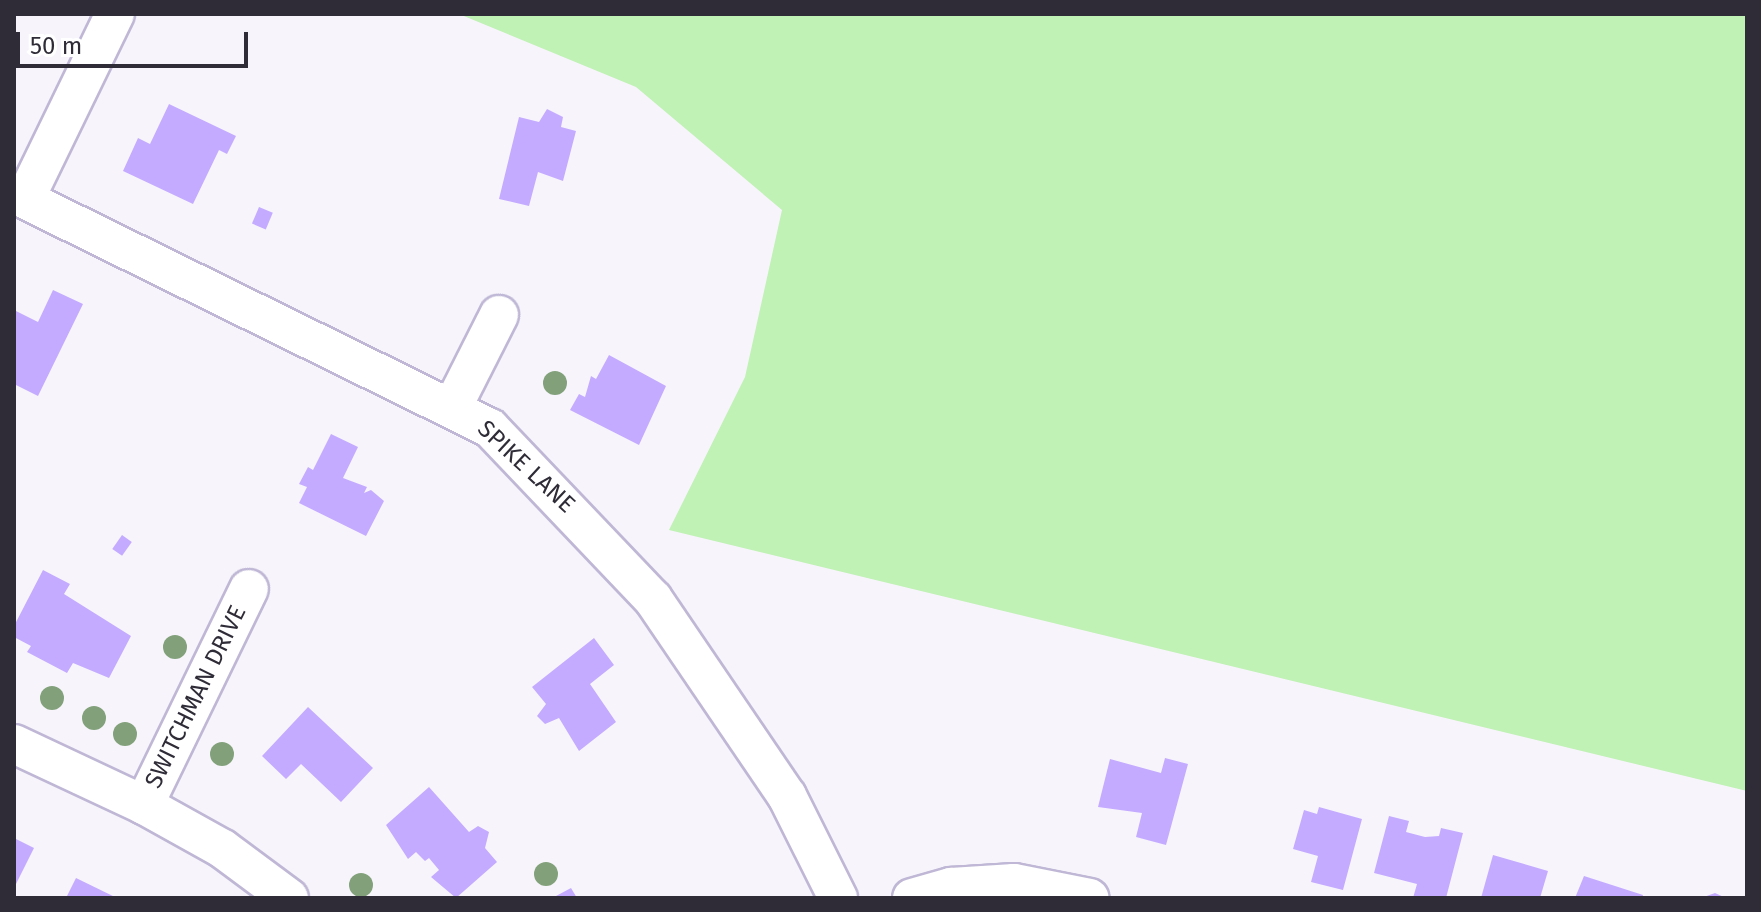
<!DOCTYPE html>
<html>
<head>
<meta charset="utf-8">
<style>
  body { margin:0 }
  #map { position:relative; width:1761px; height:912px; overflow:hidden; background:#f7f5fb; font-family:"Fira Sans",sans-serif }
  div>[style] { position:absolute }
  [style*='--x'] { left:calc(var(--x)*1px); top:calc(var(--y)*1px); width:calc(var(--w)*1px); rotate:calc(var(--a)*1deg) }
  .green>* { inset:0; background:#c0f1b5 }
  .building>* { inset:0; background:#c4abff; transform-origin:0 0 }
  .roads { filter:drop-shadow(2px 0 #bfb7d5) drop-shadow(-2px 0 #bfb7d5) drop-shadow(0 2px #bfb7d5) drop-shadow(0 -2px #bfb7d5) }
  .minor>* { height:38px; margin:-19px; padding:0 19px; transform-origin:19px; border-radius:19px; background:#fff }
  .trees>* { width:24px; height:24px; margin:-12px; border-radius:50%; background:#82a17b }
  span { translate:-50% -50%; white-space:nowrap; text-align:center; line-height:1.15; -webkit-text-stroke:6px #fff; paint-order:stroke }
  .street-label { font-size:24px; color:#2f2c38 }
  .frame { position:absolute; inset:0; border:16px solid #2f2c38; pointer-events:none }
  .scale { position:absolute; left:16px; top:32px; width:232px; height:36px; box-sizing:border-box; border:4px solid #2f2c38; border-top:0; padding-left:10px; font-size:24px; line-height:28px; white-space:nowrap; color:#2f2c38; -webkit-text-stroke:6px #fff; paint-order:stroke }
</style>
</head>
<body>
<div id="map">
  <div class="green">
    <i style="clip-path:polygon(459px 14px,1747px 14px,1747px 791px,669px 530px,745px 377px,782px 210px,636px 87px)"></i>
  </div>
  <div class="building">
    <i style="clip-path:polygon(169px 104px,236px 136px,227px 154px,219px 150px,193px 204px,123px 171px,138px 138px,150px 144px)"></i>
    <i style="clip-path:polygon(547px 109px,563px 117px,561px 127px,576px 131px,563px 181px,538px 172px,529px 206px,499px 199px,519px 117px,539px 122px)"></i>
    <i style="left:259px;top:207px;width:15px;height:18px;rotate:23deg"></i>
    <i style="clip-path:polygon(53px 290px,83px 304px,38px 396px,14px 384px,14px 310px,38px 322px)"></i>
    <i style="clip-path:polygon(609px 355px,666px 386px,639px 445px,570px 410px,579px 394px,585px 397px,591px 376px,596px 379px)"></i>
    <i style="clip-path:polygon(331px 434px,358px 447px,343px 478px,367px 487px,364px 493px,371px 490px,384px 501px,366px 536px,299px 503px,307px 487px,299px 484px,308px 467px,313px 470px)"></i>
    <i style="left:122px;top:535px;width:12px;height:17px;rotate:35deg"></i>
    <i style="clip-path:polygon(43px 570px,70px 584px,64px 594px,131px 636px,109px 678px,73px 663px,67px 673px,27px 652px,31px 646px,14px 637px,14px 626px)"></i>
    <i style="clip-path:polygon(594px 638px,614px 665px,590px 684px,616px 722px,579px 751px,559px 718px,545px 724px,537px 716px,546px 704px,532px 687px)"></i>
    <i style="clip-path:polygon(308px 707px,373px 768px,341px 802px,301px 764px,286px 779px,262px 756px)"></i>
    <i style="clip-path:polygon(1165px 758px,1188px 764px,1166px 845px,1136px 837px,1142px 813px,1098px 807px,1110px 759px,1161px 773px)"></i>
    <i style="clip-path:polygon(429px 787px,469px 832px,478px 826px,489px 832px,485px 848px,497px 862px,456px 898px,431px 877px,439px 870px,429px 858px,425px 861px,416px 852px,408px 859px,386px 825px)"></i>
    <i style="clip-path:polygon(1319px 807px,1362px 819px,1343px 890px,1311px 882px,1318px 856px,1293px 849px,1304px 810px,1317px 814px)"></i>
    <i style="clip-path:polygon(1389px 816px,1409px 821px,1406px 832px,1425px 837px,1439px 836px,1441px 828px,1463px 833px,1446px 898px,1413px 898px,1417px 884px,1374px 873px)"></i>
    <i style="clip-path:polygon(14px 838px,34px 848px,14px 888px)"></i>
    <i style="clip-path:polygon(1493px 855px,1548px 871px,1540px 898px,1481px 898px)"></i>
    <i style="clip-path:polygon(1584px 876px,1643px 895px,1642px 898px,1575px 898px)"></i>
    <i style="clip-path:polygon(76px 878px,117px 898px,66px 898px)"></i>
    <i style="clip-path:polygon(571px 888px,577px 898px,557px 898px,556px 896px)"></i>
    <i style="clip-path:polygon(1715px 893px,1726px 898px,1701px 898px)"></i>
  </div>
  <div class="roads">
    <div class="minor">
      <i style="--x:14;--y:194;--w:530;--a:26.18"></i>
      <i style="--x:490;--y:428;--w:236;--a:46.4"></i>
      <i style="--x:653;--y:599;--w:238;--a:55.8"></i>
      <i style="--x:787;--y:796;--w:114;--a:63.4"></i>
      <i style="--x:25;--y:199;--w:206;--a:-64.1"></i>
      <i style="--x:453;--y:406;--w:102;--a:-63.2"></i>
      <i style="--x:14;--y:744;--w:144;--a:25.1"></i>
      <i style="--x:144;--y:805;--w:90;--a:29.1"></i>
      <i style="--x:223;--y:849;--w:82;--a:36.6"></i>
      <i style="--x:144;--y:805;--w:240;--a:-64.1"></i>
      <i style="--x:912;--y:898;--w:41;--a:-15.8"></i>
      <i style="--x:951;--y:887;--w:63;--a:-3.6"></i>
      <i style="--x:1014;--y:883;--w:77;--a:11.2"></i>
    </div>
  </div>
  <div class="trees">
    <i style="left:555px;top:383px"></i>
    <i style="left:175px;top:647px"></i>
    <i style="left:52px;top:698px"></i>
    <i style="left:94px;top:718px"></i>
    <i style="left:125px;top:734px"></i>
    <i style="left:222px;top:754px"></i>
    <i style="left:546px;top:874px"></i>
    <i style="left:361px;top:885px"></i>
  </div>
  <div class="street-label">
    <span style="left:526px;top:467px;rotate:43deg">SPIKE LANE</span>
    <span style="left:196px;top:697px;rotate:-64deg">SWITCHMAN DRIVE</span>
  </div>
  <div class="frame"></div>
  <div class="scale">50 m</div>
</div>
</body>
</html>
